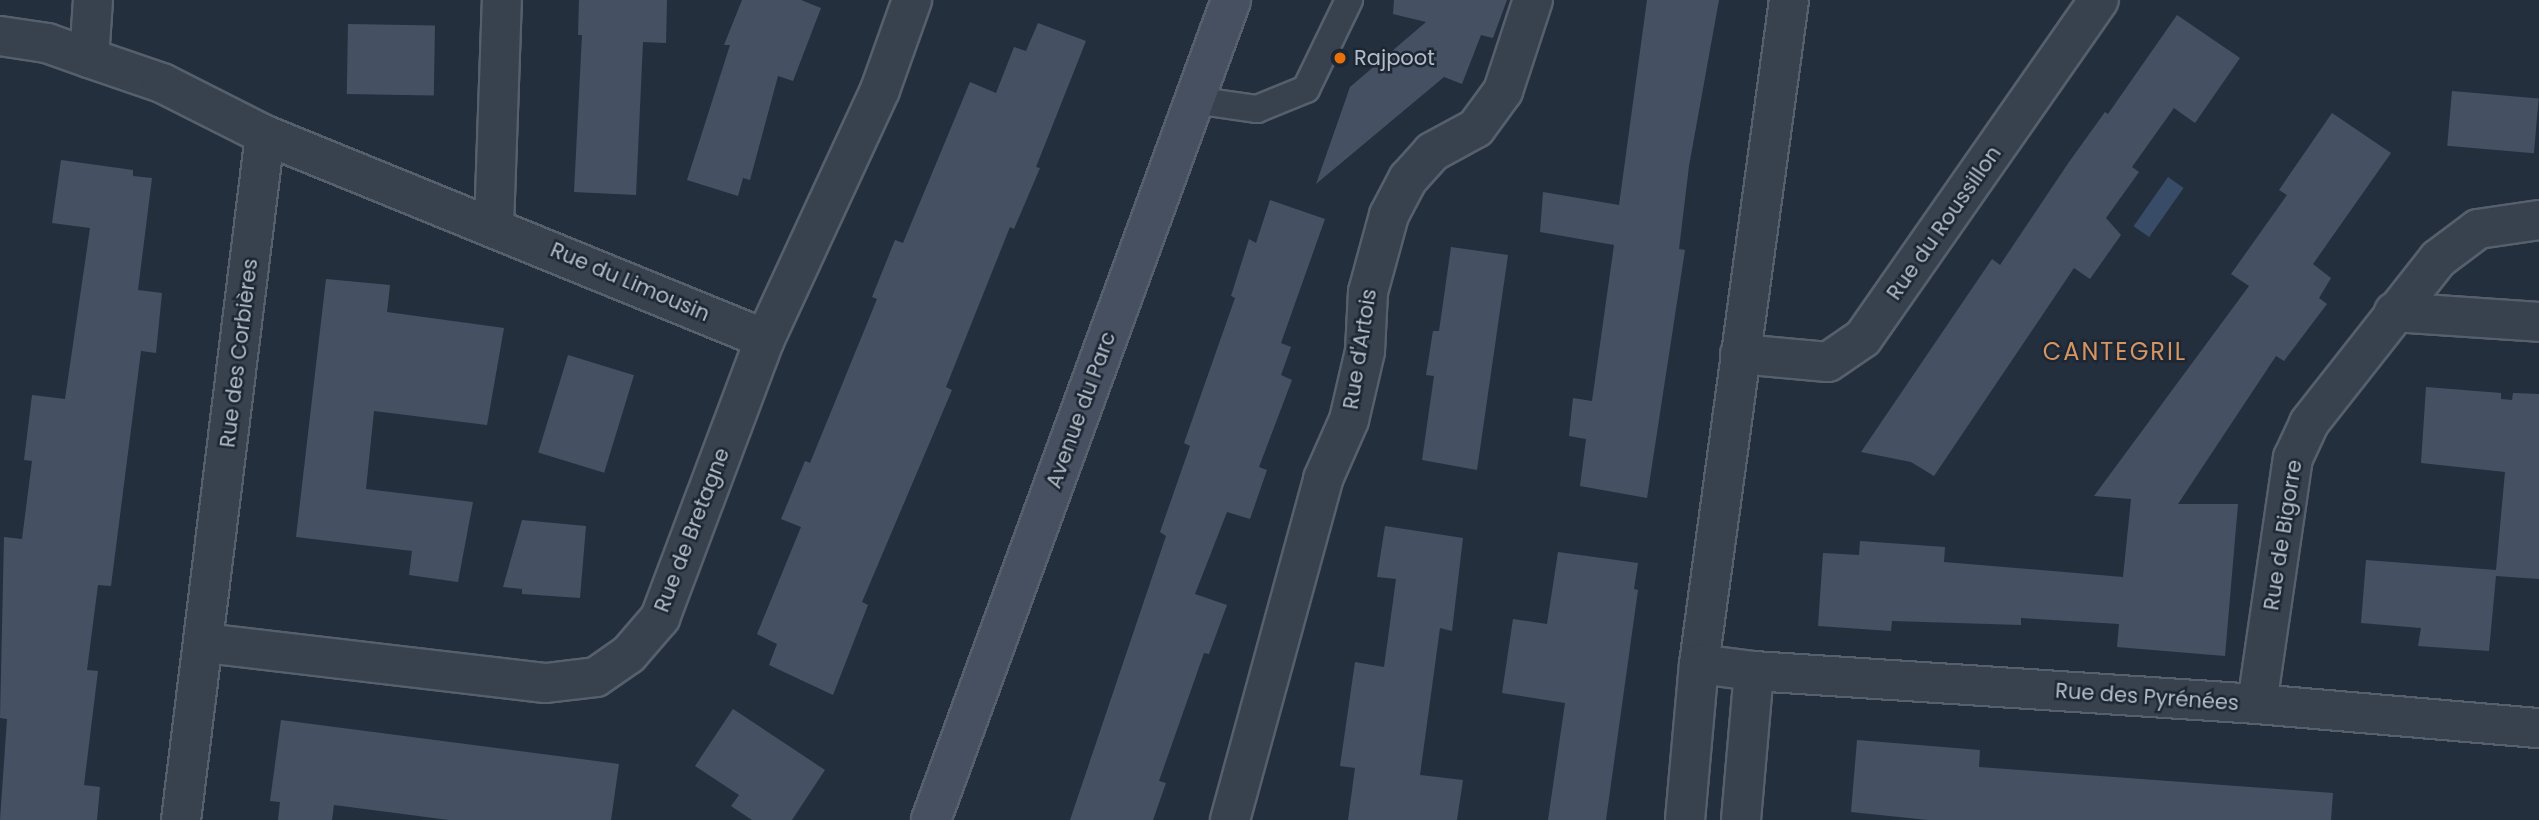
<!DOCTYPE html>
<html>
<head>
<meta charset="utf-8">
<style>
  body { margin:0 }
  #map { position:relative; width:2539px; height:820px; overflow:hidden; background:#242f3e; font-family:Poppins,sans-serif }
  div>[style] { position:absolute }
  [style*='--x'] { left:calc(var(--x)*1px); top:calc(var(--y)*1px); width:calc(var(--w)*1px); rotate:calc(var(--a)*1deg) }
  .water>* { inset:0; background:#394c67; transform-origin:0 0 }
  .building>* { inset:0; background:#455162; transform-origin:0 0 }
  .roads { filter:drop-shadow(2px 0 #565f6c) drop-shadow(-2px 0 #565f6c) drop-shadow(0 2px #565f6c) drop-shadow(0 -2px #565f6c) }
  .lane>* { height:26px; margin:-13px; padding:0 13px; transform-origin:13px; border-radius:13px; background:#38414e }
  .street>* { height:38px; margin:-19px; padding:0 19px; transform-origin:19px; border-radius:19px; background:#38414e }
  .secondary>* { height:38px; margin:-19px; padding:0 19px; transform-origin:19px; border-radius:19px; background:#465061 }
  .dots>* { width:19px; height:19px; translate:-50% -50%; box-sizing:border-box; border:4px solid #1d2633; border-radius:50% }
  span { translate:-50% -50%; white-space:nowrap; text-align:center; line-height:1.15; -webkit-text-stroke:5px #1d2633; paint-order:stroke }
  .poi-label { font-size:21px; color:#b4bcc9 }
  .left { translate:0 -50%; text-align:left }
  .street-label { font-size:21px; color:#b4bcc9 }
  .quarter-label { font-size:24px; color:#d59563; letter-spacing:2px }
</style>
</head>
<body>
<div id="map">
  <div class="water">
    <i style="left:2168px;top:177px;width:19px;height:60px;rotate:35deg"></i>
  </div>
  <div class="building">
    <i style="clip-path:polygon(579px 0,667px 0,666px 43px,643px 42px,636px 195px,574px 192px,582px 35px,578px 35px)"></i>
    <i style="clip-path:polygon(742px 0,801px 0,821px 8px,793px 81px,778px 76px,750px 180px,743px 178px,738px 196px,687px 180px,730px 45px,724px 45px)"></i>
    <i style="clip-path:polygon(1394px 0,1507px 0,1493px 38px,1481px 35px,1462px 84px,1444px 77px,1316px 184px,1350px 87px,1426px 22px,1393px 14px)"></i>
    <i style="clip-path:polygon(1647px 0,1719px 0,1689px 166px,1679px 249px,1685px 250px,1647px 498px,1580px 486px,1586px 439px,1569px 436px,1573px 398px,1592px 401px,1614px 245px,1540px 232px,1543px 192px,1619px 205px)"></i>
    <i style="clip-path:polygon(2177px 15px,2240px 58px,2195px 123px,2174px 108px,2132px 167px,2139px 172px,2106px 218px,2121px 235px,2090px 279px,2074px 268px,1934px 476px,1911px 462px,1861px 452px,1992px 259px,2000px 265px,2069px 162px,2105px 112px,2108px 114px)"></i>
    <i style="clip-path:polygon(1038px 23px,1086px 41px,1036px 167px,1040px 168px,1014px 229px,1010px 227px,946px 387px,952px 390px,862px 602px,868px 605px,833px 695px,769px 665px,777px 644px,757px 634px,801px 527px,781px 519px,805px 461px,810px 463px,877px 299px,872px 297px,895px 240px,903px 243px,970px 82px,996px 93px,1014px 47px,1026px 51px)"></i>
    <i style="left:348px;top:24px;width:87px;height:70px;rotate:1deg"></i>
    <i style="left:2452px;top:91px;width:87px;height:55px;rotate:5deg"></i>
    <i style="clip-path:polygon(2332px 113px,2391px 153px,2313px 264px,2331px 278px,2319px 298px,2327px 304px,2284px 361px,2276px 356px,2178px 504px,2238px 504px,2225px 656px,2117px 647px,2119px 624px,2021px 618px,2021px 625px,1892px 621px,1891px 631px,1818px 626px,1823px 553px,1859px 555px,1860px 541px,1945px 547px,1944px 562px,2123px 577px,2131px 499px,2094px 496px,2249px 286px,2231px 274px,2287px 195px,2279px 190px)"></i>
    <i style="clip-path:polygon(61px 160px,133px 170px,133px 176px,152px 178px,138px 290px,162px 293px,156px 353px,141px 351px,111px 586px,98px 585px,87px 670px,98px 671px,84px 785px,100px 787px,97px 820px,0 820px,7px 719px,0 718px,4px 537px,22px 539px,32px 461px,24px 460px,32px 395px,65px 399px,90px 228px,52px 223px)"></i>
    <i style="clip-path:polygon(1270px 200px,1325px 219px,1281px 343px,1291px 347px,1281px 375px,1292px 380px,1259px 467px,1267px 470px,1250px 519px,1227px 512px,1195px 594px,1227px 605px,1209px 654px,1204px 653px,1159px 781px,1166px 783px,1153px 820px,1070px 820px,1166px 536px,1160px 532px,1190px 446px,1184px 443px,1235px 298px,1231px 296px,1249px 239px,1256px 243px)"></i>
    <i style="clip-path:polygon(1451px 247px,1508px 255px,1477px 470px,1422px 460px,1434px 376px,1426px 375px,1433px 331px,1439px 331px)"></i>
    <i style="clip-path:polygon(326px 279px,390px 285px,387px 312px,504px 328px,487px 425px,374px 411px,366px 489px,473px 502px,458px 582px,409px 575px,412px 551px,296px 537px)"></i>
    <i style="left:568px;top:355px;width:69px;height:102px;rotate:17deg"></i>
    <i style="clip-path:polygon(2426px 387px,2501px 393px,2501px 399px,2512px 400px,2513px 393px,2539px 394px,2539px 579px,2496px 576px,2489px 651px,2418px 646px,2421px 628px,2361px 623px,2366px 560px,2496px 570px,2505px 472px,2421px 463px)"></i>
    <i style="clip-path:polygon(522px 520px,586px 526px,580px 598px,522px 594px,522px 589px,503px 587px)"></i>
    <i style="clip-path:polygon(1385px 526px,1463px 538px,1452px 631px,1440px 628px,1420px 775px,1463px 780px,1457px 820px,1348px 820px,1355px 768px,1340px 766px,1355px 662px,1384px 667px,1396px 579px,1377px 577px)"></i>
    <i style="clip-path:polygon(1558px 552px,1638px 563px,1634px 589px,1638px 590px,1606px 820px,1548px 820px,1565px 703px,1502px 693px,1513px 619px,1547px 624px)"></i>
    <i style="clip-path:polygon(733px 709px,825px 770px,792px 820px,752px 820px,731px 806px,739px 795px,695px 766px)"></i>
    <i style="clip-path:polygon(281px 720px,619px 764px,611px 820px,449px 820px,334px 805px,332px 820px,278px 820px,280px 802px,270px 801px)"></i>
    <i style="clip-path:polygon(1857px 740px,1980px 750px,1979px 767px,2333px 793px,2331px 820px,1928px 820px,1851px 812px)"></i>
  </div>
  <div class="roads">
    <div class="lane">
      <i style="--x:1194;--y:100;--w:64;--a:8.1"></i>
      <i style="--x:1257;--y:109;--w:53;--a:-22.2"></i>
      <i style="--x:1306;--y:89;--w:99;--a:-64.2"></i>
    </div>
    <div class="street">
      <i style="--x:93;--y:0;--w:58;--a:93.9"></i>
      <i style="--x:89;--y:58;--w:77;--a:18.9"></i>
      <i style="--x:162;--y:83;--w:115;--a:26.8"></i>
      <i style="--x:265;--y:135;--w:690;--a:96.99"></i>
      <i style="--x:0;--y:36;--w:48;--a:8.5"></i>
      <i style="--x:47;--y:43;--w:45;--a:19.7"></i>
      <i style="--x:265;--y:135;--w:540;--a:22.2"></i>
      <i style="--x:494;--y:226;--w:226;--a:-88"></i>
      <i style="--x:2394;--y:312;--w:145;--a:3.9"></i>
      <i style="--x:1740;--y:354;--w:88;--a:5.2"></i>
      <i style="--x:1828;--y:362;--w:42;--a:-34.4"></i>
      <i style="--x:1863;--y:338;--w:412;--a:-55.1"></i>
      <i style="--x:205;--y:643;--w:343;--a:6.7"></i>
      <i style="--x:546;--y:683;--w:50;--a:-6.8"></i>
      <i style="--x:596;--y:677;--w:40;--a:-34.9"></i>
      <i style="--x:629;--y:654;--w:48;--a:-49.3"></i>
      <i style="--x:660;--y:618;--w:298;--a:-69.4"></i>
      <i style="--x:765;--y:339;--w:274;--a:-65.2"></i>
      <i style="--x:880;--y:90;--w:96;--a:-70.4"></i>
      <i style="--x:1699;--y:664;--w:670;--a:-82.28"></i>
      <i style="--x:1754;--y:671;--w:504;--a:3.75"></i>
      <i style="--x:2257;--y:704;--w:283;--a:4.9"></i>
      <i style="--x:2257;--y:704;--w:249;--a:-81.7"></i>
      <i style="--x:2293;--y:458;--w:38;--a:-65"></i>
      <i style="--x:2309;--y:423;--w:209;--a:-51.8"></i>
      <i style="--x:2438;--y:259;--w:50;--a:-36.9"></i>
      <i style="--x:2478;--y:229;--w:62;--a:-8.4"></i>
      <i style="--x:1230;--y:820;--w:353;--a:-74.7"></i>
      <i style="--x:1323;--y:479;--w:64;--a:-66.2"></i>
      <i style="--x:1349;--y:420;--w:71;--a:-76.9"></i>
      <i style="--x:1365;--y:351;--w:59;--a:-87.1"></i>
      <i style="--x:1368;--y:292;--w:80;--a:-74.7"></i>
      <i style="--x:1389;--y:215;--w:41;--a:-62.2"></i>
      <i style="--x:1408;--y:179;--w:36;--a:-48"></i>
      <i style="--x:1432;--y:152;--w:50;--a:-28.6"></i>
      <i style="--x:1476;--y:128;--w:46;--a:-53.9"></i>
      <i style="--x:1503;--y:91;--w:96;--a:-71.8"></i>
      <i style="--x:1685;--y:820;--w:157;--a:-84.9"></i>
      <i style="--x:1699;--y:664;--w:55;--a:7.3"></i>
      <i style="--x:1754;--y:671;--w:150;--a:95"></i>
    </div>
    <div class="secondary">
      <i style="--x:931;--y:820;--w:873;--a:-69.9"></i>
    </div>
  </div>
  <div class="dots">
    <i style="left:1340px;top:58px;background:#e8710a"></i>
  </div>
  <div class="poi-label">
    <span class="left" style="left:1354px;top:58px">Rajpoot</span>
  </div>
  <div class="street-label">
    <span style="left:1944px;top:223px;rotate:-55deg">Rue du Roussillon</span>
    <span style="left:630px;top:282px;rotate:23deg">Rue du Limousin</span>
    <span style="left:1360px;top:349px;rotate:-81deg">Rue d'Artois</span>
    <span style="left:239px;top:353px;rotate:-83deg">Rue des Corbières</span>
    <span style="left:1081px;top:410px;rotate:-70deg">Avenue du Parc</span>
    <span style="left:692px;top:530px;rotate:-69deg">Rue de Bretagne</span>
    <span style="left:2283px;top:535px;rotate:-81deg">Rue de Bigorre</span>
    <span style="left:2147px;top:697px;rotate:4deg">Rue des Pyrénées</span>
  </div>
  <div class="quarter-label">
    <span style="left:2115px;top:352px">CANTEGRIL</span>
  </div>
</div>
</body>
</html>
